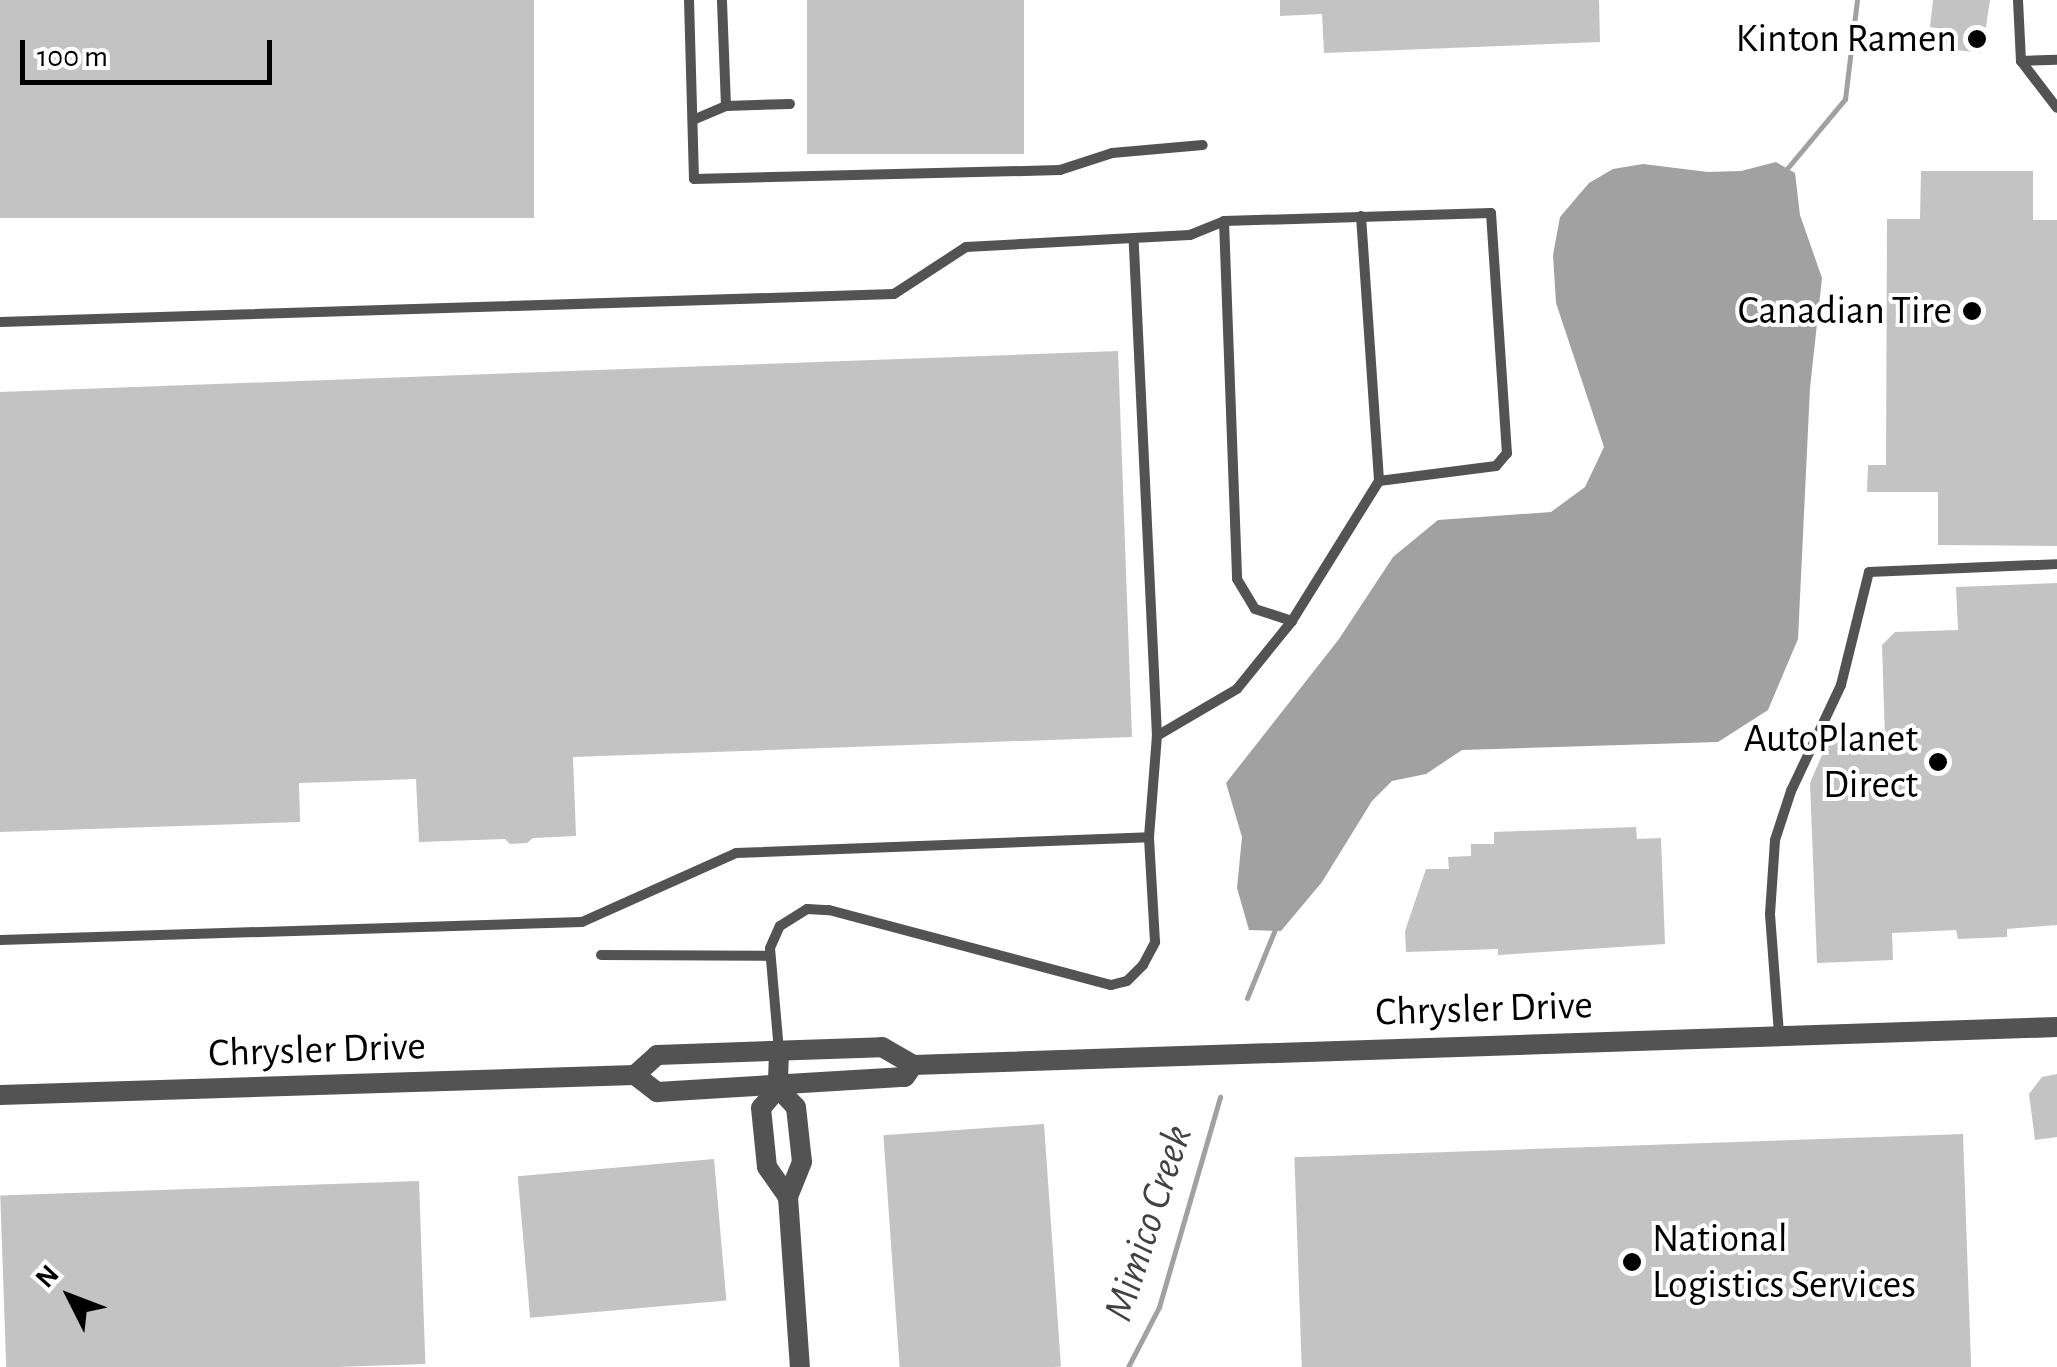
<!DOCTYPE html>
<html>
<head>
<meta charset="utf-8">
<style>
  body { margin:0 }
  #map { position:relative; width:2057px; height:1367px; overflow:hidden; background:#fff; font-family:"Alegreya Sans",sans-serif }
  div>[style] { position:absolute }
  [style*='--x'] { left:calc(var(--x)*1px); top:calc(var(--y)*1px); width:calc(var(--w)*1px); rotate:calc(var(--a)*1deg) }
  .water>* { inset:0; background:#a1a1a1 }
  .stream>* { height:5px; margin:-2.5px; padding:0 2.5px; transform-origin:2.5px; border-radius:2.5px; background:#a1a1a1 }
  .building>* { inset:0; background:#c3c3c3; transform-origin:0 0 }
  .service>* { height:10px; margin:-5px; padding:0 5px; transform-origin:5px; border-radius:5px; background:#535353 }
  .tertiary>* { height:20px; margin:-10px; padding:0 10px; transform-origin:10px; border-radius:10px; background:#535353 }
  .dots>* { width:28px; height:28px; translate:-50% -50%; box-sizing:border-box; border:5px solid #fff; border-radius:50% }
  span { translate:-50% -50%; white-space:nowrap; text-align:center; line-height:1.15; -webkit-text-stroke:8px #fff; paint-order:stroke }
  .poi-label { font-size:40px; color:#000 }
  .right { translate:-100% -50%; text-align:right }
  .left { translate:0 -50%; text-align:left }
  .street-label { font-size:40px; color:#000 }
  .water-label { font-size:42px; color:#424242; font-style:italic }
  .north { position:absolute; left:20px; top:1247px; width:100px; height:100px; -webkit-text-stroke:8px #fff; paint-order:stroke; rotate:312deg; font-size:28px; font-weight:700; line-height:40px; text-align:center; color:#000 }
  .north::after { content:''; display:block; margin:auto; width:35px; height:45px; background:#000; clip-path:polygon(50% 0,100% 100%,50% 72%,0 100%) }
  .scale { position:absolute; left:20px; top:40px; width:252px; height:45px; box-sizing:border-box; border:5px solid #000; border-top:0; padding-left:12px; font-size:30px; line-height:35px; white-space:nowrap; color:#000; -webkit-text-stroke:8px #fff; paint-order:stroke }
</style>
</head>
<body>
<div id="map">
  <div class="water">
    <i style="clip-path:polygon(1776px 162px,1795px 173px,1800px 215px,1822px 278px,1810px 388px,1798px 639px,1768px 710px,1718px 742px,1462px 750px,1426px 774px,1392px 781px,1372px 801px,1322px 882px,1281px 931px,1249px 930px,1237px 888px,1242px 837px,1226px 783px,1339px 639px,1393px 557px,1438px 520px,1551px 512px,1585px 487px,1604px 447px,1556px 303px,1553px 255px,1560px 217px,1589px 183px,1613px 169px,1643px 164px,1708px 172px,1741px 171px)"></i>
  </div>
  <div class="stream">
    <i style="--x:1785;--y:171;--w:94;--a:-50.2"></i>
    <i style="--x:1845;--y:99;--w:100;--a:-83.1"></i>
    <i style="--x:1247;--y:998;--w:77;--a:-67.8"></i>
    <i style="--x:1128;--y:1367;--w:68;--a:-62.7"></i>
    <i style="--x:1159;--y:1307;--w:219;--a:-73.8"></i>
  </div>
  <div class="building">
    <i style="left:0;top:0;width:534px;height:218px"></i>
    <i style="left:807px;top:0;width:217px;height:154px"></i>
    <i style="clip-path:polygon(1280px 0,1599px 0,1600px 42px,1324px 53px,1322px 14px,1280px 16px)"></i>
    <i style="clip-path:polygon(1933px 0,1990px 0,1982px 53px,1940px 48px,1942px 29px,1930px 27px)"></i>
    <i style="clip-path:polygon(1921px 171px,2033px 171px,2033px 220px,2057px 220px,2057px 546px,1938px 545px,1938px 492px,1867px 492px,1868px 465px,1886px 465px,1887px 219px,1920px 219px)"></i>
    <i style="clip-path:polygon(1118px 351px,1132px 737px,573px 757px,576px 836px,533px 838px,527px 843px,510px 844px,505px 839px,419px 842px,416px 779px,299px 783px,300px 822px,0 832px,0 392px)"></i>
    <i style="clip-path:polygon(2057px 583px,2057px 925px,2007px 929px,2007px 937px,1958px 939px,1956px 930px,1892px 933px,1893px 960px,1817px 963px,1810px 783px,1828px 741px,1885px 739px,1882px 645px,1895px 632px,1958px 630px,1956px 587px)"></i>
    <i style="clip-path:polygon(1636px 827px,1637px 839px,1661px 838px,1665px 944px,1498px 955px,1498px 949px,1406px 952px,1405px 931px,1426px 869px,1449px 869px,1448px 857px,1471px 856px,1471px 844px,1494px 844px,1494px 832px)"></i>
    <i style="clip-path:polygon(2057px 1074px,2057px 1137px,2035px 1140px,2029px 1094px,2042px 1077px)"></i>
    <i style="left:1044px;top:1124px;width:243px;height:161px;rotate:86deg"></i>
    <i style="left:1963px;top:1134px;width:233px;height:669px;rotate:88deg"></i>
    <i style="left:714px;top:1159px;width:142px;height:197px;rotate:85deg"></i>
    <i style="left:419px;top:1181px;width:183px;height:419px;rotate:88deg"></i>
  </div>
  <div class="service">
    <i style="--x:689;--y:0;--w:179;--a:88.4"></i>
    <i style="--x:694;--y:179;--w:366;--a:-1.4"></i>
    <i style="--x:1060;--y:170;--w:55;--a:-18.1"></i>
    <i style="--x:1112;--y:153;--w:91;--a:-5"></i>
    <i style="--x:2018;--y:0;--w:61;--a:87.2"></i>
    <i style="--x:2021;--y:61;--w:59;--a:52.5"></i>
    <i style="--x:2021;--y:61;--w:36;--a:-2"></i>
    <i style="--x:726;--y:106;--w:64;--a:-1.8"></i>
    <i style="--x:693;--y:120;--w:36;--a:-23"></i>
    <i style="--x:726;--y:106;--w:106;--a:-92.2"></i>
    <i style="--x:1361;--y:216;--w:266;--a:86.1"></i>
    <i style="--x:1224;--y:221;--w:358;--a:87.9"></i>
    <i style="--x:1237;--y:579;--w:35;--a:59"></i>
    <i style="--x:1255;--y:609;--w:39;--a:18"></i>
    <i style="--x:0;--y:322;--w:894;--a:-1.79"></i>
    <i style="--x:894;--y:294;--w:86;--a:-33.1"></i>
    <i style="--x:966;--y:247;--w:224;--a:-3.1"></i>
    <i style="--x:1190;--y:235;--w:37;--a:-22"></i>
    <i style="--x:1224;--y:221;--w:267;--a:-1.7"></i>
    <i style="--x:1491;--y:213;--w:241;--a:86.2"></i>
    <i style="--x:1507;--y:453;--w:17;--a:130"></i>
    <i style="--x:1496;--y:466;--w:118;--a:172.7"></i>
    <i style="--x:1379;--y:481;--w:165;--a:121.9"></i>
    <i style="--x:1292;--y:621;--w:87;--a:129"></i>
    <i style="--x:1237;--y:689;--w:93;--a:149.6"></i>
    <i style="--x:0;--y:940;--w:582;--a:-1.77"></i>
    <i style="--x:582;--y:922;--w:169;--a:-24.1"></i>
    <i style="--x:736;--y:853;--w:413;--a:-2.2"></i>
    <i style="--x:601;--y:955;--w:169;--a:0.3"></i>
    <i style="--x:1779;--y:1034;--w:120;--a:-94.3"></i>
    <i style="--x:1770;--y:914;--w:74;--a:-86.1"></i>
    <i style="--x:1775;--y:840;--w:52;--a:-71.9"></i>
    <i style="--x:1791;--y:791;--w:117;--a:-64.7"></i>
    <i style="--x:1841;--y:685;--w:116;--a:-76.1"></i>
    <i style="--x:1869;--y:572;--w:188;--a:-2.4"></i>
    <i style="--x:779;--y:1051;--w:103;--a:-95"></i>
    <i style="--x:770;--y:948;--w:24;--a:-66"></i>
    <i style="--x:780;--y:926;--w:32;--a:-32"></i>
    <i style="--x:807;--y:909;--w:22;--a:3"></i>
    <i style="--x:829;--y:910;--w:292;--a:14.9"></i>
    <i style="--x:1111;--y:985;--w:16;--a:-14"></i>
    <i style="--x:1127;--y:981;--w:23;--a:-45"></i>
    <i style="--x:1143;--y:965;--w:26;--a:-62"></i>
    <i style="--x:1155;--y:942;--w:105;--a:-93.3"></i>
    <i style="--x:1149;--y:837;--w:101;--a:-85.5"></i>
    <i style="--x:1157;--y:736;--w:497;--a:-92.7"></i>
  </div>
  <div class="tertiary">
    <i style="--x:779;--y:1052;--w:36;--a:92"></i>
    <i style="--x:778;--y:1088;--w:26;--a:130"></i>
    <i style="--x:761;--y:1108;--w:59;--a:84.2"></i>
    <i style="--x:767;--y:1167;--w:37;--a:55"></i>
    <i style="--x:635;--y:1075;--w:30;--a:-42"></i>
    <i style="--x:657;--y:1055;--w:225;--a:-2"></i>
    <i style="--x:882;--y:1047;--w:36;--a:30"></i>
    <i style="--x:913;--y:1065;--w:1145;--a:-1.9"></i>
    <i style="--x:778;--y:1088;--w:26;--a:47"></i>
    <i style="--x:796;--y:1107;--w:55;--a:83.8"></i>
    <i style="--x:802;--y:1162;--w:38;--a:112"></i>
    <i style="--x:788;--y:1197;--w:170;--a:86"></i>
    <i style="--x:0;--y:1095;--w:635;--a:-1.8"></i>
    <i style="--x:635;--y:1075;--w:28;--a:38"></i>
    <i style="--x:657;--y:1092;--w:248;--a:-3.5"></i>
    <i style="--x:905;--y:1077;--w:14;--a:-56"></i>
  </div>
  <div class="dots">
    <i style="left:1977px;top:39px;background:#000"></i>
    <i style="left:1972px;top:311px;background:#000"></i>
    <i style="left:1938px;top:762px;background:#000"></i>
    <i style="left:1632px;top:1262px;background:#000"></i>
  </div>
  <div class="poi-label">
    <span class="right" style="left:1957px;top:39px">Kinton Ramen</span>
    <span class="right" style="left:1952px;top:311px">Canadian Tire</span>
    <span class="right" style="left:1918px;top:762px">AutoPlanet<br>Direct</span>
    <span class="left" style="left:1652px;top:1262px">National<br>Logistics Services</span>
  </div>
  <div class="street-label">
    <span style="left:1484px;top:1009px;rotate:-2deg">Chrysler Drive</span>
    <span style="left:317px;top:1050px;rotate:-2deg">Chrysler Drive</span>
  </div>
  <div class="water-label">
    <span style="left:1148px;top:1223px;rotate:-72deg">Mimico Creek</span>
  </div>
  <div class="north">N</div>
  <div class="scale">100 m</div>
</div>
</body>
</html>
